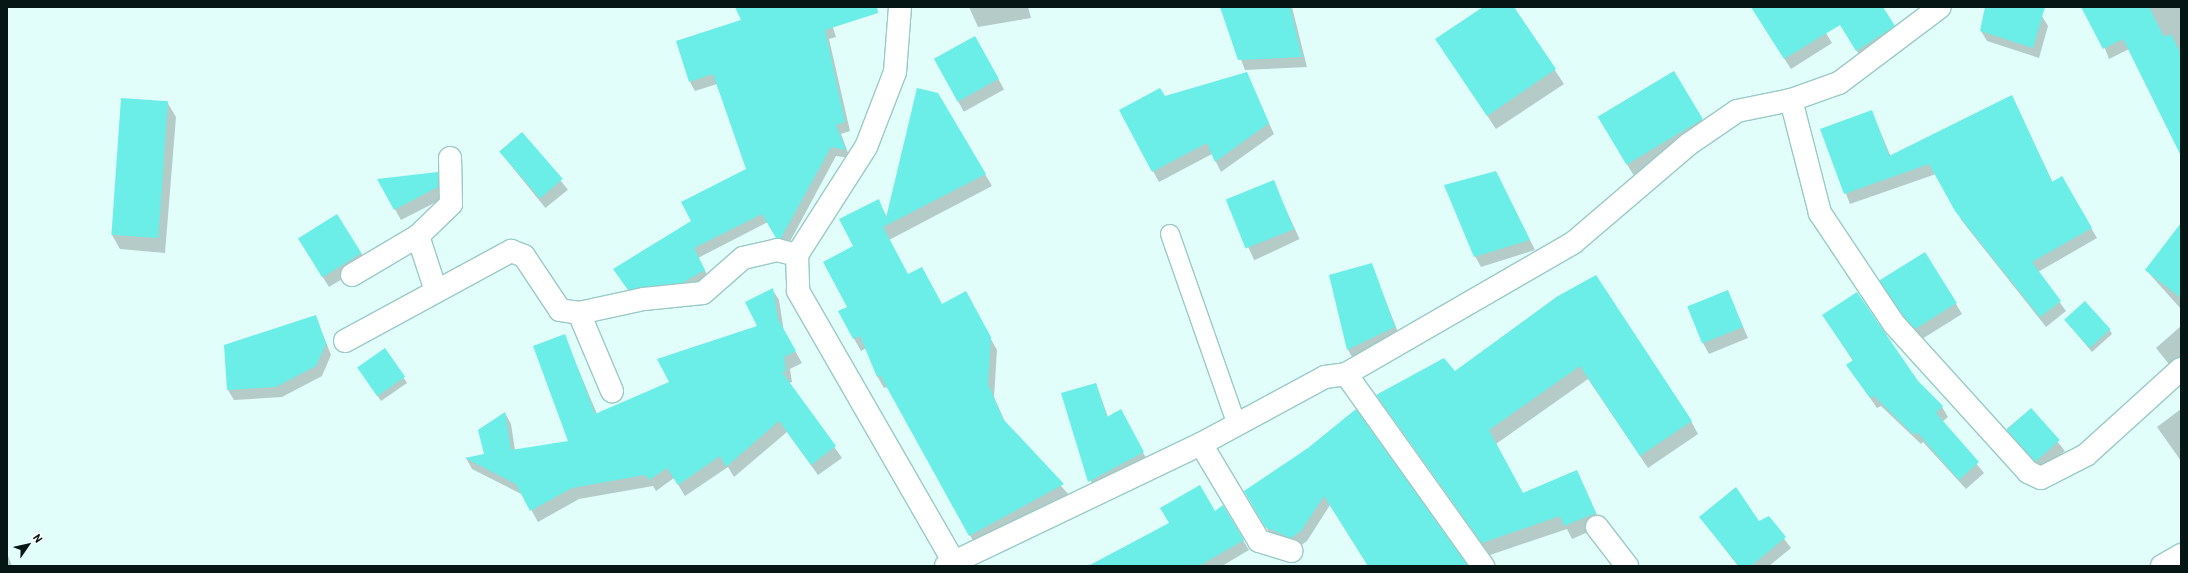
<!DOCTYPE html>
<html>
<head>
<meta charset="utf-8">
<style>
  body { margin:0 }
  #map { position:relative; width:2188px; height:573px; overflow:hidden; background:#e1fefb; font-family:Barlow,sans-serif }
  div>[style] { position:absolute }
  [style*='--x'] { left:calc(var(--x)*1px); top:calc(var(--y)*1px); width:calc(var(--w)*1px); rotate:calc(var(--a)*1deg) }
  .shadow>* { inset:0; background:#0003; transform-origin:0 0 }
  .building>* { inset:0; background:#6aeee7; transform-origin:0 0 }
  .roads { filter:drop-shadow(1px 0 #9bcac6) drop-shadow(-1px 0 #9bcac6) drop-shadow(0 1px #9bcac6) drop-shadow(0 -1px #9bcac6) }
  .service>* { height:18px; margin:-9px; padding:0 9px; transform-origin:9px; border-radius:9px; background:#fff }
  .minor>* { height:22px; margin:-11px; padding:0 11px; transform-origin:11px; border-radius:11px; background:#fff }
  .tertiary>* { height:22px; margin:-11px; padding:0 11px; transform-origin:11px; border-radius:11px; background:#fff }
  span { translate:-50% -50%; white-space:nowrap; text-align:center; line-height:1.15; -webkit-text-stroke:3.5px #fff; paint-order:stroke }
  .frame { position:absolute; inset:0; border:8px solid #051615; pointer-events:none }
  .north { position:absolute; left:8px; top:525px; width:40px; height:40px; -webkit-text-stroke:3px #fff; paint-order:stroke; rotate:56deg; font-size:11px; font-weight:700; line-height:16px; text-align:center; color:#051615 }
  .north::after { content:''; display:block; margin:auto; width:14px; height:18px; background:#051615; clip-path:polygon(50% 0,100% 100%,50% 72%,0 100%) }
</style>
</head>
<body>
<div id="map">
  <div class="shadow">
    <i style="clip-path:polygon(745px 7px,826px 7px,836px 37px,829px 39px,850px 131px,841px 134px,850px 158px,836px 156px,787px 247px,782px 247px,768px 222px,698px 258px,710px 280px,634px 299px,615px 270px,693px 222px,747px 169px,717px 84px,695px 91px,690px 82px,743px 20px)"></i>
    <i style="clip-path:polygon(969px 7px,1028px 7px,1031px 18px,978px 27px)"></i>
    <i style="clip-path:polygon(1221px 7px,1292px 7px,1307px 67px,1245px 70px)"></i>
    <i style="clip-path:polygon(1485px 7px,1513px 7px,1564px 84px,1496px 129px,1437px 40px)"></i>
    <i style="clip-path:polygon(1767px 7px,1810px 7px,1832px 43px,1791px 69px,1762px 24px)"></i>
    <i style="clip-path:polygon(1831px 7px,1882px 7px,1900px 36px,1863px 61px)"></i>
    <i style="clip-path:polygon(1986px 7px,2042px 16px,2048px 26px,2039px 58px,1987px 41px,1981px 31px)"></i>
    <i style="clip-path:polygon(2089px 7px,2181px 7px,2181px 132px,2129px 49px,2109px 59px)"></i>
    <i style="left:975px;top:37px;width:60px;height:46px;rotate:61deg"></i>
    <i style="left:1673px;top:72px;width:68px;height:87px;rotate:59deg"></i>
    <i style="clip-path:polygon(1246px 73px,1274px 134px,1221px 172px,1212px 154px,1159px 182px,1153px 171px,1165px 97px)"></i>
    <i style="clip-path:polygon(938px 94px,992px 186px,889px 240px,908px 276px,942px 306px,965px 293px,997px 350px,994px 397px,1006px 424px,1070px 496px,977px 548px,888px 387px,884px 388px,877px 376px,866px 348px,861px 351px,839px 312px,848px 307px,855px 247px,878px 200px,887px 217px)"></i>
    <i style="clip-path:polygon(2012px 96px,2053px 183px,2062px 178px,2097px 238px,2038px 272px,2066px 311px,2046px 327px,1962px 221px,1936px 174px,1850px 204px,1821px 130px,1872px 112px,1891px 157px)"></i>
    <i style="clip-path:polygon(167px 102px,176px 117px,165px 253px,120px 249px,112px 235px)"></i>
    <i style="left:522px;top:133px;width:73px;height:29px;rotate:51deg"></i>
    <i style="clip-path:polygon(1496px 172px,1535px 250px,1481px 267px,1475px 256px)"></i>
    <i style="clip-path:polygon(437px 173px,443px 184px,444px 198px,401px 220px,379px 180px)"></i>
    <i style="left:1273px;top:182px;width:63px;height:50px;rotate:65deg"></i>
    <i style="clip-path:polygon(2181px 239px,2181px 309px,2146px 270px)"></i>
    <i style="clip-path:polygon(305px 249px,361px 253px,367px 264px,329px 287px)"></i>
    <i style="clip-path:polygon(1371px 264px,1400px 337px,1354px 360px,1348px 350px,1330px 276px)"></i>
    <i style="clip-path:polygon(1881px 281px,1956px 304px,1962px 314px,1922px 339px)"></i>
    <i style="clip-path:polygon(772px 289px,779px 300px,784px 332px,802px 363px,790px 369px,792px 382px,789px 383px,842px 458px,818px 475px,787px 432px,734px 477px,728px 467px,685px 496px,674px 478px,656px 491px,653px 486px,579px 499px,538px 522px,523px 495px,472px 469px,466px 458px,486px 455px,505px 413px,511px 424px,515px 450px,569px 442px,564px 335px,597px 414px,670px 383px,758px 327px)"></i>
    <i style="clip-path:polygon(1728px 292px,1748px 338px,1709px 354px,1703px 343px)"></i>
    <i style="clip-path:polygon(1558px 296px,1691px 421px,1698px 434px,1648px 468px,1588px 379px,1496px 444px,1523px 494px,1577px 471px,1602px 526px,1572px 539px,1567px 529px,1490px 555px,1377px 395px,1455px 372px)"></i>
    <i style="clip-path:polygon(316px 317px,331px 355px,322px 376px,282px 397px,234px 400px,228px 390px)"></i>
    <i style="clip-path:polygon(2065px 320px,2109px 329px,2112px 334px,2092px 352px)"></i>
    <i style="clip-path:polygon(1830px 326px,1942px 407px,1948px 417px,1942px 422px,1984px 473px,1966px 489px,1923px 442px,1921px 444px,1881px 406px,1877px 408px,1854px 375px,1853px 361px)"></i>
    <i style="clip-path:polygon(2181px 326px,2181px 362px,2172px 368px,2156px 348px)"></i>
    <i style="clip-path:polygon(385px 350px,407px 383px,381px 401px,362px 373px)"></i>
    <i style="clip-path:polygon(1096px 384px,1108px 417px,1126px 420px,1148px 462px,1094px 491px,1062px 394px)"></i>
    <i style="left:2031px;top:409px;width:54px;height:31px;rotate:51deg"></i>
    <i style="clip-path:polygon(2181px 409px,2181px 461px,2157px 427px)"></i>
    <i style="clip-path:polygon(1309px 449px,1468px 566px,1368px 566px,1330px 505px,1307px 541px,1297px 548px,1272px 537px,1245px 492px)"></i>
    <i style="clip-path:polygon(1223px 507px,1249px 550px,1222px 566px,1122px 566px)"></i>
    <i style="clip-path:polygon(1768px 517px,1791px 548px,1769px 566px,1738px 566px,1701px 518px,1759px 522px)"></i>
    <i style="clip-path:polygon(7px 553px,12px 566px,7px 566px)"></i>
  </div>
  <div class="building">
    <i style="clip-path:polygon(735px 7px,877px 7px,878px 13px,825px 30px,845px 122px,836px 125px,846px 150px,831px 147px,781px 238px,776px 238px,762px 214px,694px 248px,705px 270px,682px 283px,628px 290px,613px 269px,691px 221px,681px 202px,746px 169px,713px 74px,689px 82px,676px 41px,741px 20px)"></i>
    <i style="clip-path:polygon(1220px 7px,1290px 7px,1302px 57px,1238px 60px)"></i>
    <i style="clip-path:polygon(1483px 7px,1514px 7px,1556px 69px,1487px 116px,1435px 39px)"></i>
    <i style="clip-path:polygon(1751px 7px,1883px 7px,1895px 26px,1856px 51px,1840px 25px,1784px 59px)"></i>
    <i style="clip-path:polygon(1985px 7px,2045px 7px,2033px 48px,1980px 31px)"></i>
    <i style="clip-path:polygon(2081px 7px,2149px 7px,2164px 37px,2171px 34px,2181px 54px,2181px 156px,2123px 39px,2103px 49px)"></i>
    <i style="left:975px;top:36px;width:49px;height:47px;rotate:61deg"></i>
    <i style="left:1674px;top:71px;width:56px;height:89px;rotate:59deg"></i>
    <i style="clip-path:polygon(1247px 72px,1269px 123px,1215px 162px,1207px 143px,1152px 172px,1119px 110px,1160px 88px,1165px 96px)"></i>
    <i style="clip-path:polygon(917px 88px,938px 93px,986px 174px,883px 227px,908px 274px,922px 267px,942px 304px,966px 291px,991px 337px,988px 384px,1003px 419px,1064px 484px,969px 536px,880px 375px,877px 377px,860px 336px,853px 339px,838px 311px,847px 307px,823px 262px,853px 246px,839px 219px,879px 199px,886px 218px)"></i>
    <i style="clip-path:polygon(2012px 95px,2052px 182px,2062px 176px,2092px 228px,2032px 262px,2061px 301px,2040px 317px,1955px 211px,1929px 164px,1844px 194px,1820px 129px,1872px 110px,1889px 156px)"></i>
    <i style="left:121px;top:98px;width:47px;height:137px;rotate:4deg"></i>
    <i style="left:522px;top:132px;width:62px;height:30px;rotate:49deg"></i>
    <i style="clip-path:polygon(1496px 171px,1530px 240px,1474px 257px,1444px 185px)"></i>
    <i style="clip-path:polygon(438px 172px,438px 187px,394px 210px,377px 179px)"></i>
    <i style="left:1274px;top:180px;width:53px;height:52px;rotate:68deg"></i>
    <i style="left:337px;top:214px;width:46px;height:46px;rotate:58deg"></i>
    <i style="clip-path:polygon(2181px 223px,2181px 298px,2145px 270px)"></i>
    <i style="left:1925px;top:252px;width:60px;height:54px;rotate:58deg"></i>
    <i style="clip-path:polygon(1372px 263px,1395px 327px,1347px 350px,1329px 275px)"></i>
    <i style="clip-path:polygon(1596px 275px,1692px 421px,1640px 456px,1580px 366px,1489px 430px,1523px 493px,1577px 470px,1596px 513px,1564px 526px,1560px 516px,1482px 543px,1376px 395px,1444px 358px,1455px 371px,1558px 296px)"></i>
    <i style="clip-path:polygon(773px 288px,778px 319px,796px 351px,784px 357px,786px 371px,782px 372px,836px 446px,811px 465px,779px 421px,726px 467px,720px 456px,678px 485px,667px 468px,649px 480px,645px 475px,572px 488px,530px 511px,516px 484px,465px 458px,484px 454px,478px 430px,505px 412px,511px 450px,568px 441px,533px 346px,565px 334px,595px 414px,669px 382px,657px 359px,757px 326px,745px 302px)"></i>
    <i style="left:1728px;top:290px;width:40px;height:44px;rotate:68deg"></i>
    <i style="clip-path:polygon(1857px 292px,1918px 381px,1943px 406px,1936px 413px,1979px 462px,1959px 480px,1917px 432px,1914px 435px,1874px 396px,1870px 398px,1846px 365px,1853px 360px,1822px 315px)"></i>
    <i style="left:2085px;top:301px;width:38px;height:28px;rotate:48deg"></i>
    <i style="clip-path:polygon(316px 315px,326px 344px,316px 366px,276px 387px,227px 390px,224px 345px)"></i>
    <i style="left:385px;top:348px;width:35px;height:34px;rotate:55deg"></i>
    <i style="clip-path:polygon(1096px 383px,1107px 417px,1121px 409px,1144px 452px,1088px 482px,1061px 393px)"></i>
    <i style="left:2031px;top:408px;width:43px;height:33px;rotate:48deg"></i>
    <i style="clip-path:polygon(1356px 409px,1468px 566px,1368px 566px,1324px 496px,1301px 531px,1291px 538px,1265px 527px,1244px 491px,1308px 448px)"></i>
    <i style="clip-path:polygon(1200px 485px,1215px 511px,1223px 505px,1244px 540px,1199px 566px,1088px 566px,1169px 523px,1160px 508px)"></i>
    <i style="clip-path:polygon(1736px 487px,1759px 521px,1769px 516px,1786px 537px,1751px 566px,1739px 566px,1699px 517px)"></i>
  </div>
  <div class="roads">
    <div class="service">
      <i style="--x:1170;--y:234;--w:202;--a:70.7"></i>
    </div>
    <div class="minor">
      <i style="--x:1791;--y:100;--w:117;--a:75.6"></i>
      <i style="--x:1820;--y:213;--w:133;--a:56.3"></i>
      <i style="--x:1894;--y:324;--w:200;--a:47.8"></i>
      <i style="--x:2028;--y:472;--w:14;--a:25"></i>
      <i style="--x:2041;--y:478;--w:51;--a:-27.1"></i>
      <i style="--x:2086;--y:455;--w:128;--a:-42.2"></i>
      <i style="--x:418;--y:236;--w:58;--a:71.9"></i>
      <i style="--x:352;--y:275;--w:77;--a:-30.6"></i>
      <i style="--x:418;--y:236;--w:46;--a:-44.1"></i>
      <i style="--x:451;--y:204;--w:46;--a:-91.2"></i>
      <i style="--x:579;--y:313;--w:85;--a:67.1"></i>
      <i style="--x:345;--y:341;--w:189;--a:-28.5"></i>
      <i style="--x:511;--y:251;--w:14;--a:21"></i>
      <i style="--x:524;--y:256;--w:65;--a:56.3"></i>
      <i style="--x:560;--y:310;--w:19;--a:9"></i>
      <i style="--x:579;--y:313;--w:66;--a:-12.2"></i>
      <i style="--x:644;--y:299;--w:59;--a:-5.8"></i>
      <i style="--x:703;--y:293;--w:53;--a:-41.2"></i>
      <i style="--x:743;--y:258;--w:35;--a:-13"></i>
      <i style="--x:777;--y:250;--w:21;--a:14"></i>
      <i style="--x:1346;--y:374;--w:236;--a:54.5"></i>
      <i style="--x:1201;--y:444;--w:113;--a:59.1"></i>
      <i style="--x:1259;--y:541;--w:34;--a:17"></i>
      <i style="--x:1597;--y:527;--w:49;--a:52.4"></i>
      <i style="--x:946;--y:566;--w:283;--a:-25.6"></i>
      <i style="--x:1201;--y:444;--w:141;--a:-28.4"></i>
      <i style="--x:1325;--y:377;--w:21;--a:-8"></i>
      <i style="--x:1346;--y:374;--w:262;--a:-30"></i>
      <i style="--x:1573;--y:243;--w:153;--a:-40.5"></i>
      <i style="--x:1689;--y:144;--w:58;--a:-34.5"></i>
      <i style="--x:1737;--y:111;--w:55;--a:-11.5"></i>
      <i style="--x:1791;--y:100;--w:51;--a:-19.5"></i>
      <i style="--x:1839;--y:83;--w:126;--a:-37"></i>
      <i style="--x:2162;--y:566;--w:22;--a:-30"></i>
    </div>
    <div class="tertiary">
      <i style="--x:900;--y:7;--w:65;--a:94.4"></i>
      <i style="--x:895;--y:72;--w:80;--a:111.1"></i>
      <i style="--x:866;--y:147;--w:128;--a:122.6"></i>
      <i style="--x:797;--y:255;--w:36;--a:88"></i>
      <i style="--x:798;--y:291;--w:317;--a:60.1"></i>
    </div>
  </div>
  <div class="frame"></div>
  <div class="north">N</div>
</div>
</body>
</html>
